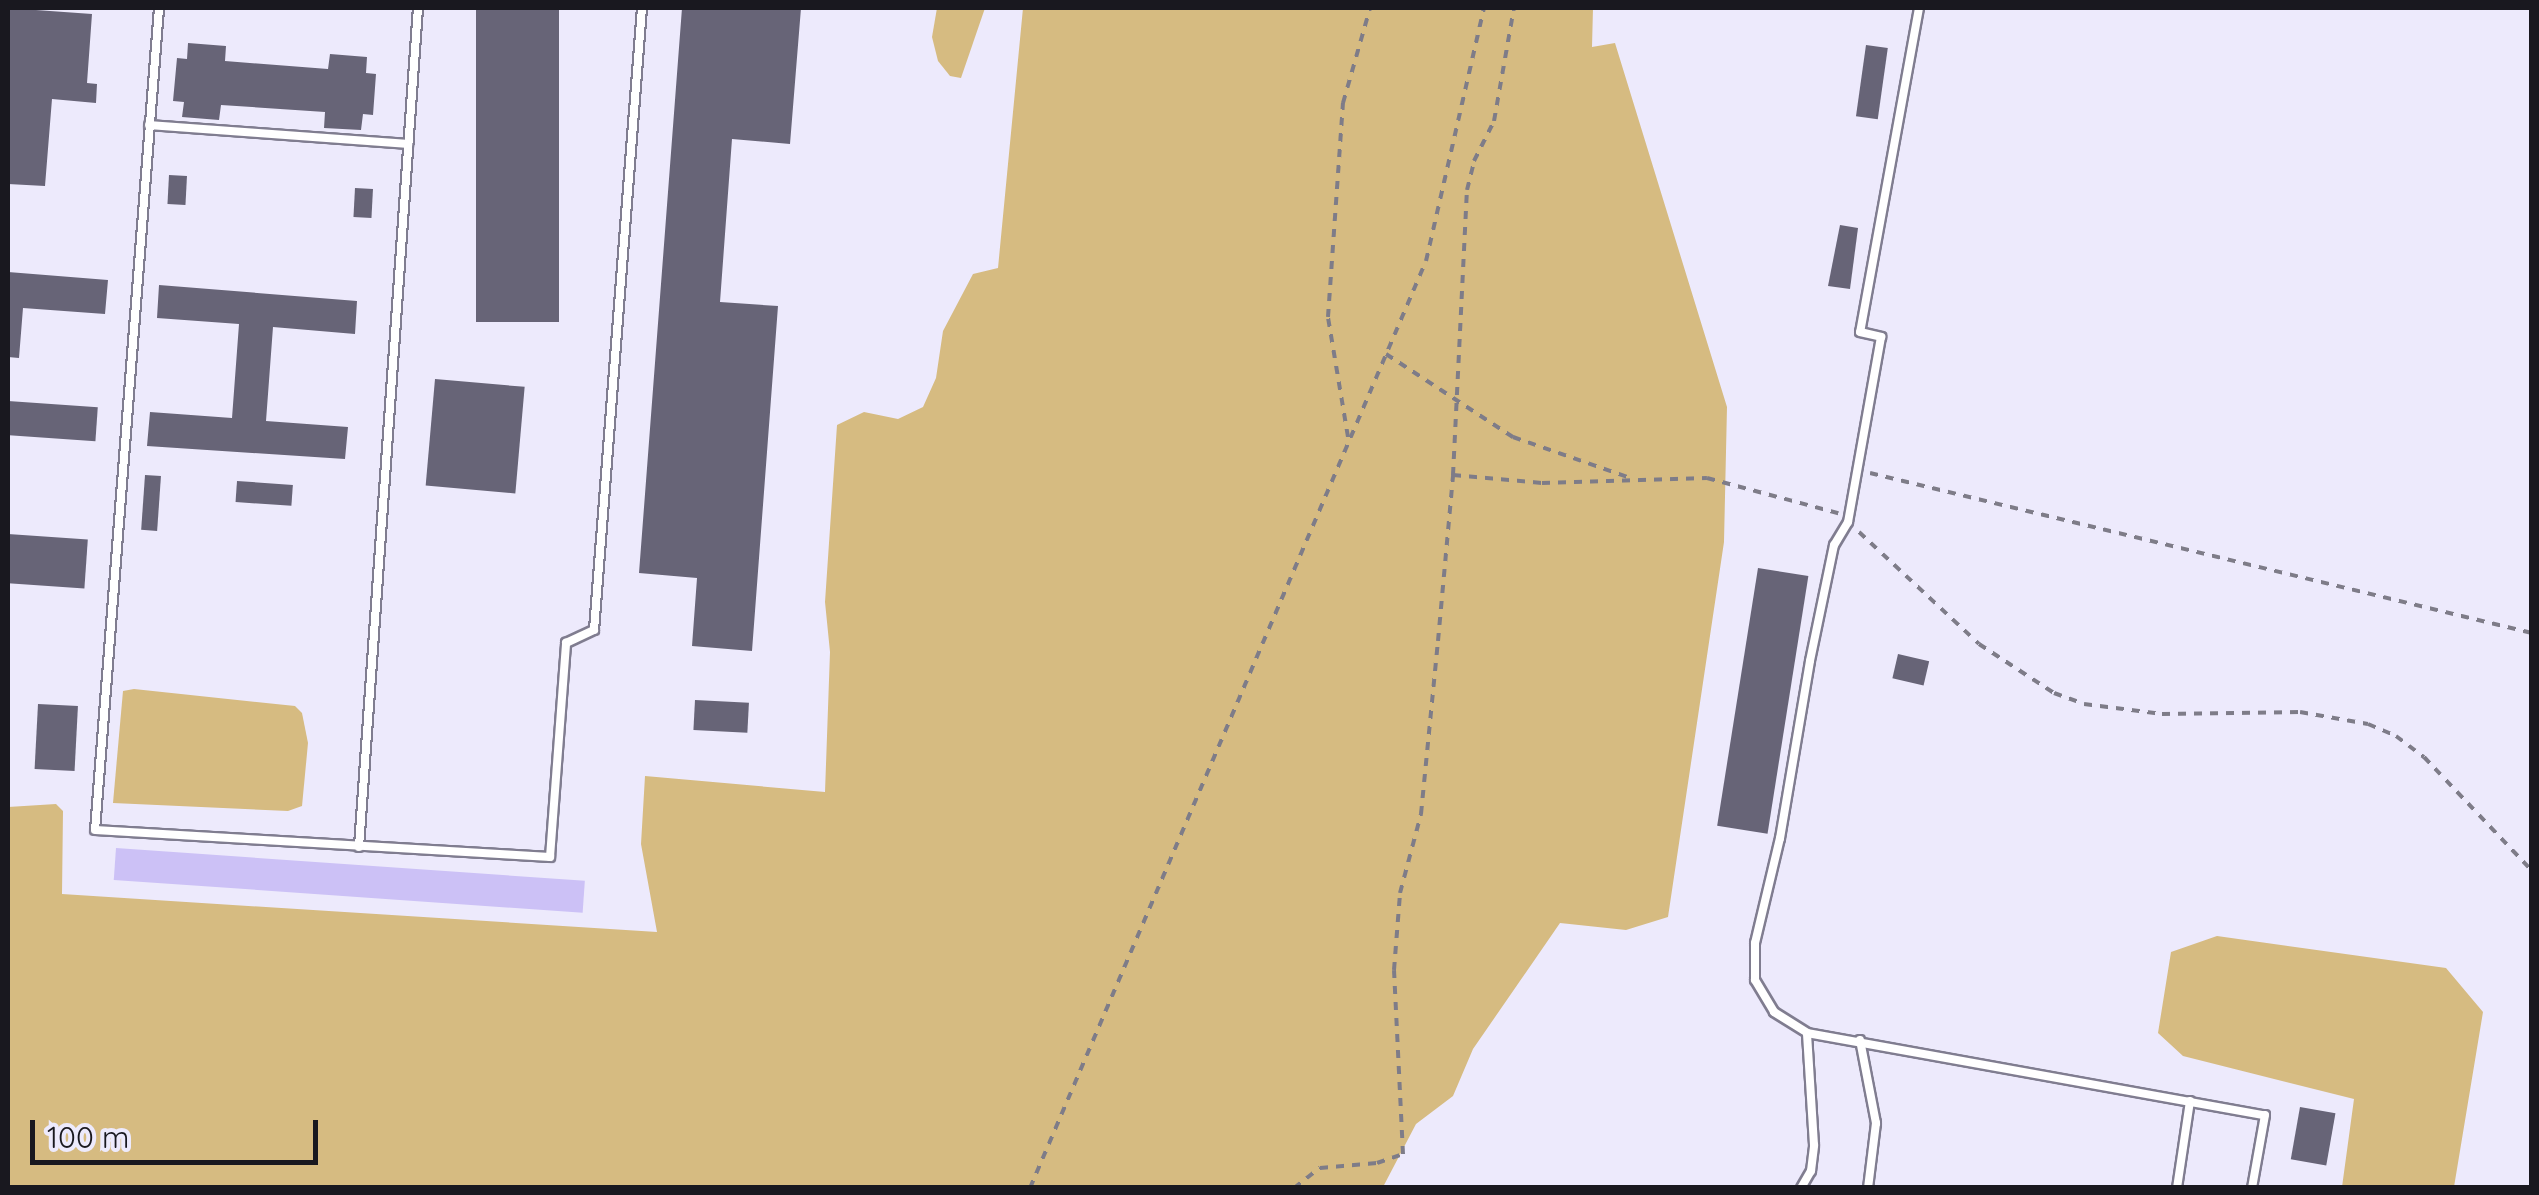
<!DOCTYPE html>
<html>
<head>
<meta charset="utf-8">
<style>
  body { margin:0 }
  #map { position:relative; width:2539px; height:1195px; overflow:hidden; background:#edeafc; font-family:Quicksand,sans-serif }
  div>[style] { position:absolute }
  [style*='--x'] { left:calc(var(--x)*1px); top:calc(var(--y)*1px); width:calc(var(--w)*1px); rotate:calc(var(--a)*1deg) }
  .green>* { inset:0; background:#d6bb81 }
  .water>* { inset:0; background:#ccc1f6; transform-origin:0 0 }
  .building>* { inset:0; background:#676477; transform-origin:0 0 }
  .path>* { height:4px; margin-top:-2px; transform-origin:0; background:repeating-linear-gradient(90deg,#7e7c88 0 8px,transparent 0 16px) }
  .roads { filter:drop-shadow(2px 0 #807d90) drop-shadow(-2px 0 #807d90) drop-shadow(0 2px #807d90) drop-shadow(0 -2px #807d90) }
  .service>* { height:8px; margin:-4px; padding:0 4px; transform-origin:4px; border-radius:4px; background:#fff }
  span { translate:-50% -50%; white-space:nowrap; text-align:center; line-height:1.15; -webkit-text-stroke:8px #edeafc; paint-order:stroke }
  .frame { position:absolute; inset:0; border:10px solid #19181f; pointer-events:none }
  .scale { position:absolute; left:30px; top:1120px; width:288px; height:45px; box-sizing:border-box; border:5px solid #19181f; border-top:0; padding-left:12px; font-size:30px; line-height:35px; white-space:nowrap; color:#19181f; -webkit-text-stroke:8px #edeafc; paint-order:stroke }
</style>
</head>
<body>
<div id="map">
  <div class="green">
    <i style="clip-path:polygon(937px 8px,985px 8px,961px 78px,950px 76px,938px 61px,932px 37px)"></i>
    <i style="clip-path:polygon(1023px 8px,1593px 8px,1592px 47px,1615px 43px,1727px 407px,1724px 542px,1668px 917px,1626px 930px,1560px 923px,1473px 1049px,1453px 1096px,1416px 1124px,1383px 1187px,8px 1187px,8px 807px,56px 804px,63px 811px,62px 894px,657px 932px,641px 844px,645px 776px,825px 792px,830px 652px,825px 602px,837px 425px,864px 412px,898px 419px,923px 407px,936px 378px,943px 331px,973px 274px,998px 268px)"></i>
    <i style="clip-path:polygon(134px 689px,295px 706px,302px 713px,308px 743px,302px 806px,288px 811px,113px 803px,123px 691px)"></i>
    <i style="clip-path:polygon(2217px 936px,2446px 968px,2483px 1012px,2454px 1187px,2342px 1187px,2354px 1099px,2183px 1056px,2158px 1033px,2171px 952px)"></i>
  </div>
  <div class="water">
    <i style="left:116px;top:848px;width:470px;height:32px;rotate:4deg"></i>
  </div>
  <div class="building">
    <i style="clip-path:polygon(8px 8px,92px 14px,87px 83px,97px 84px,96px 103px,52px 99px,45px 186px,8px 184px)"></i>
    <i style="left:476px;top:8px;width:83px;height:314px"></i>
    <i style="clip-path:polygon(682px 8px,801px 8px,790px 144px,732px 139px,720px 302px,778px 306px,752px 651px,692px 646px,697px 578px,639px 573px)"></i>
    <i style="clip-path:polygon(188px 43px,226px 46px,225px 61px,328px 69px,330px 54px,367px 57px,366px 73px,376px 74px,373px 115px,363px 114px,361px 130px,324px 128px,325px 112px,221px 105px,219px 120px,182px 117px,184px 102px,173px 101px,177px 58px,187px 59px)"></i>
    <i style="left:1866px;top:45px;width:22px;height:72px;rotate:8deg"></i>
    <i style="left:169px;top:175px;width:18px;height:29px;rotate:3deg"></i>
    <i style="left:355px;top:188px;width:18px;height:29px;rotate:3deg"></i>
    <i style="clip-path:polygon(1840px 225px,1858px 228px,1850px 289px,1828px 286px)"></i>
    <i style="clip-path:polygon(8px 272px,108px 280px,105px 314px,23px 308px,19px 358px,8px 357px)"></i>
    <i style="clip-path:polygon(159px 285px,357px 301px,355px 334px,273px 327px,266px 421px,348px 427px,345px 459px,147px 446px,150px 412px,232px 418px,239px 324px,157px 318px)"></i>
    <i style="left:435px;top:379px;width:90px;height:107px;rotate:5deg"></i>
    <i style="left:8px;top:401px;width:90px;height:34px;rotate:4deg"></i>
    <i style="left:145px;top:475px;width:16px;height:55px;rotate:4deg"></i>
    <i style="left:237px;top:481px;width:56px;height:21px;rotate:4deg"></i>
    <i style="left:8px;top:534px;width:80px;height:49px;rotate:4deg"></i>
    <i style="left:1758px;top:568px;width:51px;height:261px;rotate:9deg"></i>
    <i style="left:1898px;top:654px;width:32px;height:25px;rotate:13deg"></i>
    <i style="left:695px;top:700px;width:54px;height:30px;rotate:3deg"></i>
    <i style="left:38px;top:704px;width:40px;height:65px;rotate:3deg"></i>
    <i style="left:2300px;top:1107px;width:36px;height:53px;rotate:10deg"></i>
  </div>
  <div class="path">
    <i style="--x:1386;--y:354;--w:152;--a:33.2"></i>
    <i style="--x:1513;--y:437;--w:124;--a:19.3"></i>
    <i style="--x:1348;--y:437;--w:122;--a:-99.5"></i>
    <i style="--x:1328;--y:317;--w:215;--a:-86"></i>
    <i style="--x:1343;--y:103;--w:99;--a:-74.1"></i>
    <i style="--x:1870;--y:473;--w:681;--a:13.59"></i>
    <i style="--x:1453;--y:475;--w:89;--a:5.1"></i>
    <i style="--x:1542;--y:483;--w:165;--a:-1.7"></i>
    <i style="--x:1707;--y:478;--w:136;--a:15"></i>
    <i style="--x:1859;--y:532;--w:164;--a:43"></i>
    <i style="--x:1979;--y:644;--w:90;--a:33.2"></i>
    <i style="--x:2054;--y:693;--w:32;--a:20"></i>
    <i style="--x:2084;--y:704;--w:79;--a:7.3"></i>
    <i style="--x:2162;--y:714;--w:138;--a:-0.8"></i>
    <i style="--x:2300;--y:712;--w:69;--a:10"></i>
    <i style="--x:2368;--y:724;--w:30;--a:23"></i>
    <i style="--x:2396;--y:736;--w:35;--a:37"></i>
    <i style="--x:2424;--y:757;--w:157;--a:46.5"></i>
    <i style="--x:1030;--y:1188;--w:1008;--a:-66.87"></i>
    <i style="--x:1426;--y:261;--w:260;--a:-77.1"></i>
    <i style="--x:1294;--y:1188;--w:33;--a:-38"></i>
    <i style="--x:1320;--y:1168;--w:57;--a:-5"></i>
    <i style="--x:1377;--y:1163;--w:28;--a:-19"></i>
    <i style="--x:1403;--y:1154;--w:184;--a:-92.8"></i>
    <i style="--x:1394;--y:970;--w:77;--a:-85.5"></i>
    <i style="--x:1400;--y:893;--w:82;--a:-75.1"></i>
    <i style="--x:1421;--y:814;--w:174;--a:-84.4"></i>
    <i style="--x:1438;--y:641;--w:167;--a:-84.8"></i>
    <i style="--x:1453;--y:475;--w:285;--a:-87.2"></i>
    <i style="--x:1467;--y:190;--w:30;--a:-76"></i>
    <i style="--x:1474;--y:161;--w:45;--a:-63.4"></i>
    <i style="--x:1494;--y:121;--w:115;--a:-80"></i>
  </div>
  <div class="roads">
    <div class="service">
      <i style="--x:159;--y:8;--w:824;--a:94.45"></i>
      <i style="--x:95;--y:830;--w:456;--a:3.4"></i>
      <i style="--x:550;--y:857;--w:215;--a:-85.7"></i>
      <i style="--x:566;--y:643;--w:31;--a:-25"></i>
      <i style="--x:594;--y:630;--w:624;--a:-85.59"></i>
      <i style="--x:1919;--y:8;--w:329;--a:100.3"></i>
      <i style="--x:1860;--y:332;--w:22;--a:13"></i>
      <i style="--x:1881;--y:337;--w:188;--a:100.1"></i>
      <i style="--x:1848;--y:522;--w:27;--a:121"></i>
      <i style="--x:1834;--y:545;--w:118;--a:101.7"></i>
      <i style="--x:1810;--y:661;--w:180;--a:99.6"></i>
      <i style="--x:1780;--y:838;--w:108;--a:103.4"></i>
      <i style="--x:1755;--y:943;--w:37;--a:90"></i>
      <i style="--x:1755;--y:980;--w:37;--a:59"></i>
      <i style="--x:1774;--y:1012;--w:39;--a:32"></i>
      <i style="--x:1807;--y:1033;--w:465;--a:10.2"></i>
      <i style="--x:2265;--y:1115;--w:74;--a:100.1"></i>
      <i style="--x:149;--y:125;--w:260;--a:4.2"></i>
      <i style="--x:359;--y:847;--w:841;--a:-85.98"></i>
      <i style="--x:1860;--y:1040;--w:85;--a:79.1"></i>
      <i style="--x:1876;--y:1123;--w:65;--a:97"></i>
      <i style="--x:1801;--y:1188;--w:20;--a:-60"></i>
      <i style="--x:1811;--y:1171;--w:26;--a:-83"></i>
      <i style="--x:1814;--y:1145;--w:112;--a:-93.6"></i>
      <i style="--x:2177;--y:1188;--w:88;--a:-81.5"></i>
    </div>
  </div>
  <div class="frame"></div>
  <div class="scale">100 m</div>
</div>
</body>
</html>
